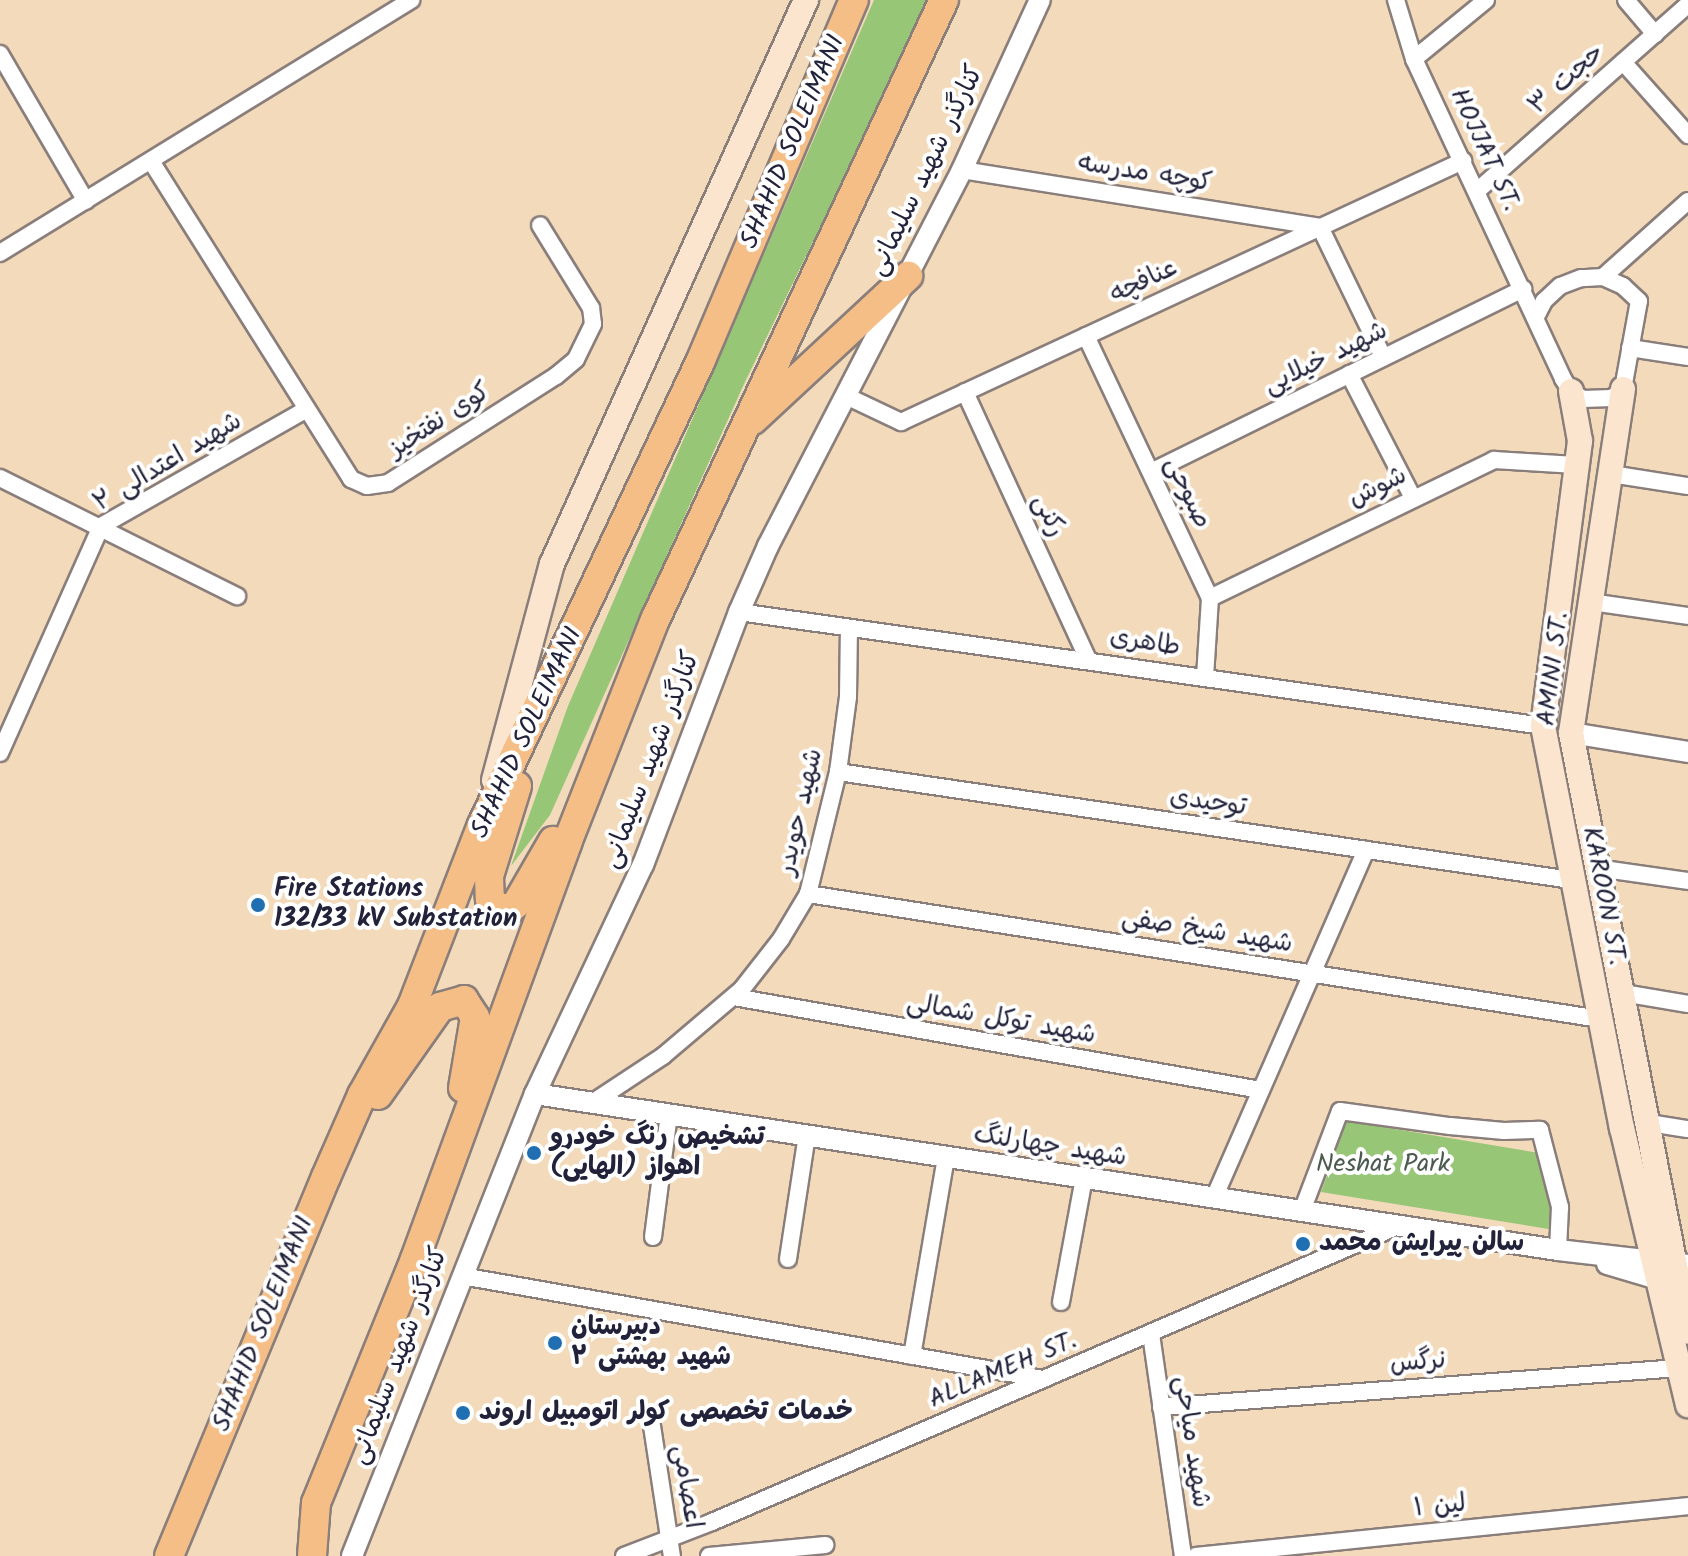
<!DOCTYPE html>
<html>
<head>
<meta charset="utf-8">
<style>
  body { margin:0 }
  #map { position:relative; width:1688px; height:1556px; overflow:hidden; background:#f2dabb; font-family:Kalam,"Playpen Sans Arabic",sans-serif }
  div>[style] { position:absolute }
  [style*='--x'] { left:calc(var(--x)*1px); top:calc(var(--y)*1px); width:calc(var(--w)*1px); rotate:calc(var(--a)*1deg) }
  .green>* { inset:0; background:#96c676 }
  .roads { filter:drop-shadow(2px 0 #8a7e7b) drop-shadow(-2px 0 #8a7e7b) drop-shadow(0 2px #8a7e7b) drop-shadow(0 -2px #8a7e7b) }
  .minor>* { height:16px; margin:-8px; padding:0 8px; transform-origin:8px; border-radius:8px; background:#fff }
  .tertiary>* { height:20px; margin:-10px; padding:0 10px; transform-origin:10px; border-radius:10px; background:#fff }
  .secondary>* { height:24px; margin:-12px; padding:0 12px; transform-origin:12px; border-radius:12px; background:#fbe5cf }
  .trunk>* { height:28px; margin:-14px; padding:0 14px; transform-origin:14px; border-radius:14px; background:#f6be87 }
  .dots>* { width:22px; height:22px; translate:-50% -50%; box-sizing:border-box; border:4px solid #fff; border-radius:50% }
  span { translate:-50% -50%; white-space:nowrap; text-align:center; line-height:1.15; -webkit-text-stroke:8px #fff; paint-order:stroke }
  .street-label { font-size:26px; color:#22223b }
  .poi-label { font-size:26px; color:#22223b; font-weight:700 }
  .left { translate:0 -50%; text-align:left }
  .park-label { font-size:26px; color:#4b5b50 }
</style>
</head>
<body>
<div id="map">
  <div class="green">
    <i style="clip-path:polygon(874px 0,930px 0,744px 384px,550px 815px,511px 866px,568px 706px)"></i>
    <i style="clip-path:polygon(1347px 1121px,1539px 1153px,1555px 1230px,1321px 1192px)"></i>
  </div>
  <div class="roads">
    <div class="minor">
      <i style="--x:1396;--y:0;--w:62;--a:73"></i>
      <i style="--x:1414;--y:59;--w:353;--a:65"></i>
      <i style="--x:1563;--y:379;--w:14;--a:56"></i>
      <i style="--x:1571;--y:391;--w:14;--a:34"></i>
      <i style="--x:1583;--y:399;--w:29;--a:-2"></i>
      <i style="--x:1612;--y:398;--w:14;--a:-39"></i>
      <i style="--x:1623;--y:389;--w:89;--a:-79.7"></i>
      <i style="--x:1639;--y:301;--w:22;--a:-137"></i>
      <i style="--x:1623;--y:286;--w:22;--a:-156"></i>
      <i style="--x:1603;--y:277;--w:22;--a:177"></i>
      <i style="--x:1581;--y:278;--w:22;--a:159"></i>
      <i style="--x:1560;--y:286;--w:22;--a:137"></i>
      <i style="--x:1544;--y:301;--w:18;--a:117"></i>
      <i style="--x:1626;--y:0;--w:45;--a:49.5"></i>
      <i style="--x:0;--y:54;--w:170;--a:59.7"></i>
      <i style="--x:1414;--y:59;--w:93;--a:-39.3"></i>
      <i style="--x:1623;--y:62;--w:98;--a:48.3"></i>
      <i style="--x:151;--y:161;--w:376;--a:57.8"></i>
      <i style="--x:351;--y:479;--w:17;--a:24"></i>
      <i style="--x:367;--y:486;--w:21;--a:-8"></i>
      <i style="--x:388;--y:483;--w:199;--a:-32.5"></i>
      <i style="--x:556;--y:376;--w:26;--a:-40"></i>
      <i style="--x:576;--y:359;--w:39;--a:-64"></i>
      <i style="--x:593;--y:324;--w:16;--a:-97"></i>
      <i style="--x:591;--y:308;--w:97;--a:-121.6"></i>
      <i style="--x:962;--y:170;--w:363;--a:9"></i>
      <i style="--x:1477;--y:191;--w:282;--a:-41.5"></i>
      <i style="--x:1320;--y:227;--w:144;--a:64.1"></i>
      <i style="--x:0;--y:253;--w:483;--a:-31.6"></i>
      <i style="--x:1603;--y:277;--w:114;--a:-41.8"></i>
      <i style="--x:1086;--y:336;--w:290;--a:64.7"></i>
      <i style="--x:1210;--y:598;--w:80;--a:93.6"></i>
      <i style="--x:1630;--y:348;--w:59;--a:8.8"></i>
      <i style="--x:1349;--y:374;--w:140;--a:62.7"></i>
      <i style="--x:965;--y:392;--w:295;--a:65.3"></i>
      <i style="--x:846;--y:396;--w:61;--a:25.3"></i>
      <i style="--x:901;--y:422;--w:620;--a:-24.91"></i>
      <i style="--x:1151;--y:472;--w:415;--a:-26.2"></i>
      <i style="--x:1611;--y:474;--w:78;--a:8.9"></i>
      <i style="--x:0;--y:478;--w:265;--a:26.5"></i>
      <i style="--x:1210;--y:598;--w:316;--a:-25.9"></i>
      <i style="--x:1494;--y:460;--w:82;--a:3.5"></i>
      <i style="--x:1591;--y:602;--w:98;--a:8.2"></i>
      <i style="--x:739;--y:612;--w:812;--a:8.07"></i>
      <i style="--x:0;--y:753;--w:248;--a:-66"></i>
      <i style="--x:101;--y:526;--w:235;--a:-29.6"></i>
      <i style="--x:838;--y:772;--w:741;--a:8.38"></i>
      <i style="--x:1597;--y:868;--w:92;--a:8.1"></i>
      <i style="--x:808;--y:894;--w:802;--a:8.97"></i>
      <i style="--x:1623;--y:993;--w:66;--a:9.6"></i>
      <i style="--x:734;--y:997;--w:535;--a:10.01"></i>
      <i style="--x:592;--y:1103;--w:85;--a:-33.5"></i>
      <i style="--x:663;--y:1056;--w:104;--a:-40.3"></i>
      <i style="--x:742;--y:989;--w:63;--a:-52"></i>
      <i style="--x:781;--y:939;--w:52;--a:-59"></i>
      <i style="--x:808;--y:894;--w:126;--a:-76.2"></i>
      <i style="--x:838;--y:772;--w:76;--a:-82.4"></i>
      <i style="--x:848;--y:697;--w:69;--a:-89.2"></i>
      <i style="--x:1649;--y:1123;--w:39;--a:9"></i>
      <i style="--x:1214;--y:1198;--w:380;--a:-66.4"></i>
      <i style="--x:1302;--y:1211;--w:107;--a:-69.2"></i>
      <i style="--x:1340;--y:1111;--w:111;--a:7.8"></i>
      <i style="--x:1450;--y:1126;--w:54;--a:5.3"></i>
      <i style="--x:1504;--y:1131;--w:36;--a:-2"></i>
      <i style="--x:1540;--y:1130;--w:80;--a:75.4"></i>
      <i style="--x:1560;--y:1207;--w:43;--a:92.7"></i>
      <i style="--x:653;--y:1237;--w:124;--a:-82.6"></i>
      <i style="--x:788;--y:1259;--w:125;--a:-81.3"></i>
      <i style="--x:462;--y:1276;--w:590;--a:10.05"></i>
      <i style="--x:1061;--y:1302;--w:126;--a:-79.5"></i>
      <i style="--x:1151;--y:1334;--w:224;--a:81.8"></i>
      <i style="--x:912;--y:1356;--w:202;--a:-80.3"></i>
      <i style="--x:1161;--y:1407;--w:518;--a:-4.31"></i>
      <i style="--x:652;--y:1426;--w:132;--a:81.3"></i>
      <i style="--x:624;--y:1556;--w:94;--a:-21.1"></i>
      <i style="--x:712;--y:1522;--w:747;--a:-23.34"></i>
      <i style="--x:709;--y:1556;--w:117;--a:-5.4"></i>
      <i style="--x:1196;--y:1556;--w:495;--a:-5.8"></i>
    </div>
    <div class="tertiary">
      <i style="--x:1571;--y:733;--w:119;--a:9.2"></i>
      <i style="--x:535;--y:1094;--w:1035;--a:8.67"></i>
      <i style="--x:1558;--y:1250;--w:131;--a:6.6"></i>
      <i style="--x:1607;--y:1264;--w:64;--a:16.4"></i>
      <i style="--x:352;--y:1556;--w:497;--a:-68.4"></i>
      <i style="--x:535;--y:1094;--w:253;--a:-64.8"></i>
      <i style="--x:643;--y:865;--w:271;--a:-69.2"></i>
      <i style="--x:739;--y:612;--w:72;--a:-66.3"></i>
      <i style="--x:768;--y:546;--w:423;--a:-62.7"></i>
      <i style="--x:962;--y:170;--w:187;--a:-65.4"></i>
    </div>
    <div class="secondary">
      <i style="--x:1623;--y:389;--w:348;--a:98.6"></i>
      <i style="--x:1571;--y:733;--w:610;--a:78.95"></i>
      <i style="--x:1571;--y:391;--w:51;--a:79.8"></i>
      <i style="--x:1580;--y:441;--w:287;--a:97.4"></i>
      <i style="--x:1543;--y:726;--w:410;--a:78.9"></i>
      <i style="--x:1622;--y:1128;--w:285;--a:76.6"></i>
      <i style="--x:494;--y:780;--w:224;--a:-75"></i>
      <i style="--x:552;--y:564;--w:619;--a:-65.76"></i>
    </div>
    <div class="trunk">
      <i style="--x:753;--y:420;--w:212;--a:-42.9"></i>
      <i style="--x:517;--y:786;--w:94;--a:107.3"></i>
      <i style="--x:489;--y:876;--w:23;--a:88"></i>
      <i style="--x:490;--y:899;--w:11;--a:49"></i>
      <i style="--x:497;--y:907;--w:13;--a:9"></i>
      <i style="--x:510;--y:909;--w:9;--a:-41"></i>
      <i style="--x:517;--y:903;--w:72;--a:-59.9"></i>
      <i style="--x:378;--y:1095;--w:108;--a:-54.8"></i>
      <i style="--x:440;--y:1007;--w:25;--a:-16"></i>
      <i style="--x:464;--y:1000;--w:20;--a:57"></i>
      <i style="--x:475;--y:1017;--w:72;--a:99.6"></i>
      <i style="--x:169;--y:1556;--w:410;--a:-67.5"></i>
      <i style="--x:326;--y:1177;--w:90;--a:-66.3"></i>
      <i style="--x:362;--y:1095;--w:102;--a:-60.7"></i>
      <i style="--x:412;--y:1006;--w:194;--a:-68.9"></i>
      <i style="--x:482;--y:825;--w:514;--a:-64.78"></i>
      <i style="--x:701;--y:360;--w:391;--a:-67"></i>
      <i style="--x:312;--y:1556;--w:53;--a:-85.7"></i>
      <i style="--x:316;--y:1503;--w:263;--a:-67.9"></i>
      <i style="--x:415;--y:1259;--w:443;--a:-69.9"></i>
      <i style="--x:567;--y:843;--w:240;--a:-68.5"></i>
      <i style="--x:655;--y:620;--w:684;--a:-65.01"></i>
    </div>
  </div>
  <div class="dots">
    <i style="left:258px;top:905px;background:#1f6fb2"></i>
    <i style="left:534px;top:1153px;background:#1f6fb2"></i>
    <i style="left:1303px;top:1244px;background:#1f6fb2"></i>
    <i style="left:555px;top:1343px;background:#1f6fb2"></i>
    <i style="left:463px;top:1413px;background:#1f6fb2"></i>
  </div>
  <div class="street-label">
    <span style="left:1567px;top:80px;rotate:-42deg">حجت ۳</span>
    <span style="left:794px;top:142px;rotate:-67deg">SHAHID SOLEIMANI</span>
    <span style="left:1484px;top:150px;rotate:65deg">HOJJAT ST.</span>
    <span style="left:927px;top:171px;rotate:-64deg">کنارگذر شهید سلیمانی</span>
    <span style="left:1145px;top:174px;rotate:9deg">کوچه مدرسه</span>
    <span style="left:1144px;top:282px;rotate:-25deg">عنافچه</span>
    <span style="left:1326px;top:359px;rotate:-26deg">شهید خیلایی</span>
    <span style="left:440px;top:421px;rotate:-33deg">کوی نفتخیز</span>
    <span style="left:168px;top:463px;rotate:-31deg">شهید اعتدالی ۲</span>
    <span style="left:1378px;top:488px;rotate:-26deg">شوش</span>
    <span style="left:1187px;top:493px;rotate:65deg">صبوحی</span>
    <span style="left:1048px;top:516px;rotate:65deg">رکنی</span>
    <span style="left:1145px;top:643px;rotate:9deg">طاهری</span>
    <span style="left:1554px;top:669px;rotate:-83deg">AMINI ST.</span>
    <span style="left:528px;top:733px;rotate:-65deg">SHAHID SOLEIMANI</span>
    <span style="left:652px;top:760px;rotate:-69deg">کنارگذر شهید سلیمانی</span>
    <span style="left:1208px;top:803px;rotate:8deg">توحیدی</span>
    <span style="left:801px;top:812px;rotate:-77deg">شهید حویدر</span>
    <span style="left:1603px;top:896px;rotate:79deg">KAROON ST.</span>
    <span style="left:1207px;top:932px;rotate:9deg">شهید شیخ صفی</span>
    <span style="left:1001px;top:1020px;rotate:10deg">شهید توکل شمالی</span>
    <span style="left:1050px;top:1147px;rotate:9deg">شهید چهارلنگ</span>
    <span style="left:264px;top:1324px;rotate:-68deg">SHAHID SOLEIMANI</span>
    <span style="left:400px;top:1356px;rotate:-69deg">کنارگذر شهید سلیمانی</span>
    <span style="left:1418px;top:1363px;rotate:-4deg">نرگس</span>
    <span style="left:1003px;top:1371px;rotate:-23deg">ALLAMEH ST.</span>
    <span style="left:1191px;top:1442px;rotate:82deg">شهید میاحی</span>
    <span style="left:686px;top:1487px;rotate:81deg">اعصامی</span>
    <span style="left:1440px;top:1507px;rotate:-6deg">لین ۱</span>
  </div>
  <div class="poi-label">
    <span class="left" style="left:274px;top:905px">Fire Stations<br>132/33 kV Substation</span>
    <span class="left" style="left:550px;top:1153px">تشخیص رنگ خودرو<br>اهواز (الهایی)</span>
    <span class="left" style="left:1319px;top:1244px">سالن پیرایش محمد</span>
    <span class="left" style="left:571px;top:1343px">دبیرستان<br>شهید بهشتی ۲</span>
    <span class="left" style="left:479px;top:1413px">خدمات تخصصی کولر اتومبیل اروند</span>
  </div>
  <div class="park-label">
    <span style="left:1383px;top:1165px">Neshat Park</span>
  </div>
</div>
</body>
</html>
